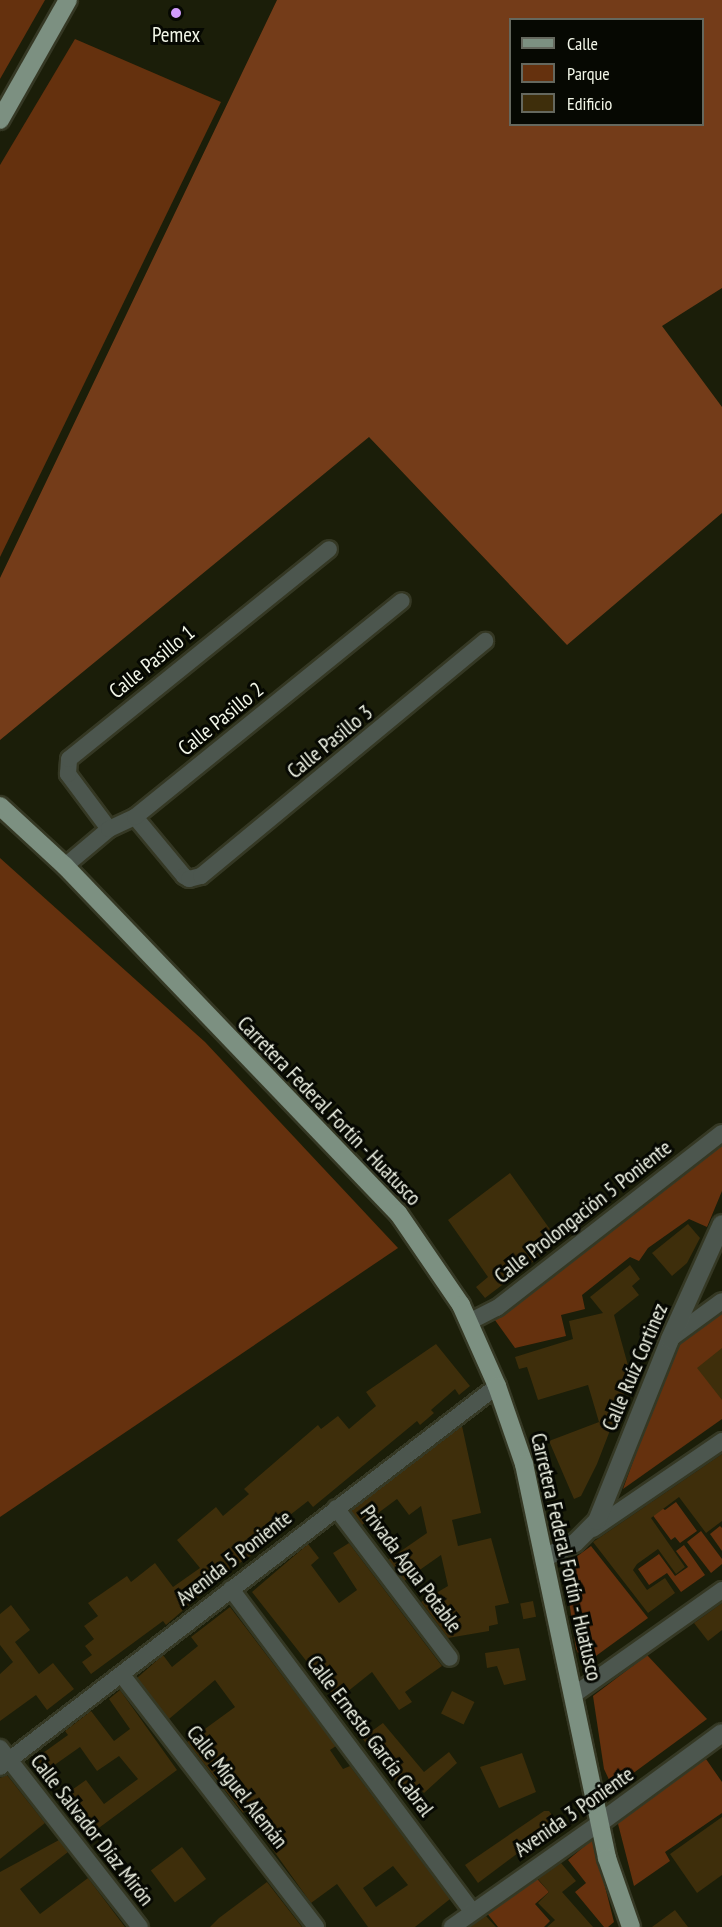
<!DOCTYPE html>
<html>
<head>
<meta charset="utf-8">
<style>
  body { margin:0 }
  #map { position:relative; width:722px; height:1927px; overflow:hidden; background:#1b1e09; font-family:"PT Sans Narrow",sans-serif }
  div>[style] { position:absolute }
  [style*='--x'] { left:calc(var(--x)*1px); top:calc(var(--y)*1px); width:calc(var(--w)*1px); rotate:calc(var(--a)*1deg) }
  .green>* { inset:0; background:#65310e }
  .forest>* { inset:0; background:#743c19 }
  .building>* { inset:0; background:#3e2e0b; transform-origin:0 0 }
  .roads { filter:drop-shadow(2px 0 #353824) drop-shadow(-2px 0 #353824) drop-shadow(0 2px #353824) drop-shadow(0 -2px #353824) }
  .minor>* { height:16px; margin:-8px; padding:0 8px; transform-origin:8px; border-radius:8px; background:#4c564e }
  .tertiary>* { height:18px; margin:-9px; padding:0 9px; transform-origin:9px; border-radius:9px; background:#4c564e }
  .primary>* { height:18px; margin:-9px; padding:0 9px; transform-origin:9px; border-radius:9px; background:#7c9081 }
  .dots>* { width:16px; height:16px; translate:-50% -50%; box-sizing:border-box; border:3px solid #060802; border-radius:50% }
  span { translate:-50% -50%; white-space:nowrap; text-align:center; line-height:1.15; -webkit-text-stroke:6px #060802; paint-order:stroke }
  .poi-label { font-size:21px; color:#f3f7e9 }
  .street-label { font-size:21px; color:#f3f7e9 }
  .legend { position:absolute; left:509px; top:18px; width:195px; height:108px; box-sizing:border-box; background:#060802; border:2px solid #65685e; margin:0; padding:8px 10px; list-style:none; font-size:18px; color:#f3f7e9 }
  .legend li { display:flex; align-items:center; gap:12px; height:30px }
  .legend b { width:30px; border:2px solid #65685e }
</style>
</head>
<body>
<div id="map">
  <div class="green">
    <i style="clip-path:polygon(0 0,45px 0,0 79px)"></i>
    <i style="clip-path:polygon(75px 39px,221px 102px,0 557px,0 165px)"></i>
    <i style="clip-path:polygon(0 858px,205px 1042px,398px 1248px,0 1517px)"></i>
    <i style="clip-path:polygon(722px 1145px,722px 1191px,707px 1227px,689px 1219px,648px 1248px,639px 1261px,630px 1257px,582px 1295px,585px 1309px,561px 1315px,566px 1336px,515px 1348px,492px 1316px)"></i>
    <i style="clip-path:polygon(722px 1310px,722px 1419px,623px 1489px,676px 1343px)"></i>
    <i style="clip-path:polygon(652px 1502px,665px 1510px,676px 1502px,697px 1531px,680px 1543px,675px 1537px,671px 1540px,646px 1506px)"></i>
    <i style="clip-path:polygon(720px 1526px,722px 1528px,722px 1551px,710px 1534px)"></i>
    <i style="clip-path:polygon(701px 1531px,722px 1559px,722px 1564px,711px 1573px,687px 1542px)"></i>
    <i style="clip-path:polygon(684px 1545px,705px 1575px,681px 1592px,667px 1573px,649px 1585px,638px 1569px,659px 1554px,675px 1576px,688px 1567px,676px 1551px)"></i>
    <i style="clip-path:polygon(591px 1546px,648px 1618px,589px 1661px,580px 1657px,576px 1649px,564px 1566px)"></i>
    <i style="clip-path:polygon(647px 1655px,707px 1719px,613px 1788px,604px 1769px,593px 1696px)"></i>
    <i style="clip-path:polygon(706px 1759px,722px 1782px,722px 1813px,665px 1852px,670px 1861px,634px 1886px,617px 1820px)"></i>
    <i style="clip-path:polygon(593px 1839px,614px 1922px,608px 1927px,604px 1927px,575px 1892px,586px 1883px,568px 1860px)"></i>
    <i style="clip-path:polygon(531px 1872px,549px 1892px,535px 1904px,550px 1921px,544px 1927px,498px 1927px,486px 1912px)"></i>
  </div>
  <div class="forest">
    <i style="clip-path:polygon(evenodd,277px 0,722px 0,722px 288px,662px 326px,722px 407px,722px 513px,567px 645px,369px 437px,0 740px,0 578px,277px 0,510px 20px,702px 20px,702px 124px,510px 124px,510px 20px)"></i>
  </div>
  <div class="building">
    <i style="clip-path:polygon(510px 1173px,559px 1242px,485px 1298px,476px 1287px,488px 1277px,448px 1220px)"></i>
    <i style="clip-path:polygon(688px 1224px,700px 1238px,687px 1263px,672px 1276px,652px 1253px)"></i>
    <i style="clip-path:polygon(630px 1265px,640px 1279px,632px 1286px,639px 1295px,614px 1315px,631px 1376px,597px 1464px,581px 1496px,574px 1499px,549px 1441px,599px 1422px,588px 1385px,538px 1400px,527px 1367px,519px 1369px,515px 1357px,573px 1339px,569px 1321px,603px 1313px,590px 1297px)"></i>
    <i style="clip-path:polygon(436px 1344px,470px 1386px,459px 1395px,455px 1389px,431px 1410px,434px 1413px,420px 1425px,417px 1421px,313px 1507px,308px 1501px,290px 1515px,287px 1511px,260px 1534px,268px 1544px,231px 1569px,166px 1625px,163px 1621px,91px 1674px,82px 1662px,92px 1655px,85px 1646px,94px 1639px,84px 1626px,98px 1616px,88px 1603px,127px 1576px,131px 1582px,155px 1563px,173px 1587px,200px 1568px,177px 1540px,216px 1507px,223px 1516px,249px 1494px,244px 1489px,318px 1425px,321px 1429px,338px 1416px,349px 1429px,376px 1406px,366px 1392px)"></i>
    <i style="clip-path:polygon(722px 1348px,722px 1400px,697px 1368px)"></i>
    <i style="clip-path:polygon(462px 1426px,481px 1513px,452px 1520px,458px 1546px,491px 1538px,509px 1603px,495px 1606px,498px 1624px,489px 1626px,489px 1631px,448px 1638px,421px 1602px,448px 1586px,441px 1555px,404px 1581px,388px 1560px,427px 1533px,421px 1506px,409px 1515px,397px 1499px,362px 1525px,351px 1511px)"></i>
    <i style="clip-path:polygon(722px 1454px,722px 1521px,706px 1533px,679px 1497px,651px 1518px,685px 1567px,676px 1574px,658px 1549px,637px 1564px,633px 1570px,647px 1590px,665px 1578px,675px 1593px,648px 1613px,593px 1542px)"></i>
    <i style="clip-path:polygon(349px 1543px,442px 1666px,405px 1692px,412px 1702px,399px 1710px,372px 1672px,337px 1700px,252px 1592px,308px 1544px,319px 1558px,311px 1565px,339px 1603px,357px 1590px,333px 1553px)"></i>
    <i style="left:533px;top:1601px;width:16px;height:13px;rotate:79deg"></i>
    <i style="clip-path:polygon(722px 1603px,722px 1630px,708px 1641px,694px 1623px)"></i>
    <i style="clip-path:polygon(11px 1605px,30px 1630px,15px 1642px,39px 1674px,53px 1663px,74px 1689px,47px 1710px,36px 1695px,0 1721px,0 1674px,13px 1662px,0 1645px,0 1614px)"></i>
    <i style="clip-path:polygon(evenodd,230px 1607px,336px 1746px,330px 1750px,343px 1769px,350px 1766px,450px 1899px,415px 1927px,368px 1927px,337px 1884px,311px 1903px,245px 1811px,243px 1813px,187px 1742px,235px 1707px,215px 1680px,169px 1719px,137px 1678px,163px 1655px,172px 1667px,198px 1646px,191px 1637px,230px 1607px,393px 1866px,408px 1885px,376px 1907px,363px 1888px,393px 1866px)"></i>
    <i style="clip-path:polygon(519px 1648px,526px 1680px,504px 1685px,497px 1666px,487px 1668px,485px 1653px)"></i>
    <i style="clip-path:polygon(120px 1690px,177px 1770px,88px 1836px,59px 1799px,86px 1780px,104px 1804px,138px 1779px,119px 1756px,97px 1771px,80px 1747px,46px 1771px,36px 1758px,68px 1735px,65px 1731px,91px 1711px,114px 1741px,130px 1729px,109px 1699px)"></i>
    <i style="left:452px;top:1691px;width:25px;height:25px;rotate:26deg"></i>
    <i style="clip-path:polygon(383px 1723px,424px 1772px,449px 1752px,457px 1763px,424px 1793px,419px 1788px,408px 1797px,362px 1738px)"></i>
    <i style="clip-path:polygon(522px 1753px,536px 1792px,499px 1808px,480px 1767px)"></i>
    <i style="clip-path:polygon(7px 1775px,45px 1823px,0 1859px,0 1778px)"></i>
    <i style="clip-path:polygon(544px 1811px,549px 1811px,558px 1823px,478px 1883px,465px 1865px)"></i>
    <i style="clip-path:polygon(722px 1817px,722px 1875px,697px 1893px,670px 1854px)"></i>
    <i style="clip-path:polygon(59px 1840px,68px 1852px,20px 1889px,40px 1914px,88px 1878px,125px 1927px,0 1927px,0 1872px)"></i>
    <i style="left:182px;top:1847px;width:40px;height:39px;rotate:53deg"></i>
    <i style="clip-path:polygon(561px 1863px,576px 1881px,562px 1892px,593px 1927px,547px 1927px,555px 1920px,538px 1903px,549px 1892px,538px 1879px)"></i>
    <i style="clip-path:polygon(267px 1882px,302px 1927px,210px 1927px,219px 1918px)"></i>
    <i style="clip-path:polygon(675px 1910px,688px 1927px,652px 1927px)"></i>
    <i style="clip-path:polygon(486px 1916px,496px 1927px,470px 1927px)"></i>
  </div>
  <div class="roads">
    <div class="minor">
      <i style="--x:135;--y:817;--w:77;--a:50.3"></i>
      <i style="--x:184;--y:876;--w:6;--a:31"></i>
      <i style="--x:189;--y:879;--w:12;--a:-14"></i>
      <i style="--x:201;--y:876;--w:369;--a:-39.6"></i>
      <i style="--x:109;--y:829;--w:69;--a:-126.7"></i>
      <i style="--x:68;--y:774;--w:15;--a:-86"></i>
      <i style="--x:69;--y:759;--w:334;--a:-38.9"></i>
      <i style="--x:65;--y:866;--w:57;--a:-40.1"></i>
      <i style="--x:109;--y:829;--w:29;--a:-25"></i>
      <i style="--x:135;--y:817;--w:343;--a:-39"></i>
      <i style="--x:469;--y:1322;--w:31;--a:-27"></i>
      <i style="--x:497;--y:1308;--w:285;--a:-37.9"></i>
      <i style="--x:670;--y:1339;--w:64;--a:-36.2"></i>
      <i style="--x:336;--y:1508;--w:188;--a:52.8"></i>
      <i style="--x:593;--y:1529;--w:156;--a:-34.3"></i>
      <i style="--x:231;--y:1589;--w:402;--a:53.2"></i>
      <i style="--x:122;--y:1675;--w:318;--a:52.4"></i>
      <i style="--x:575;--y:1694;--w:180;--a:-35.3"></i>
      <i style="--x:0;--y:1748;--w:227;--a:52"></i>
      <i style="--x:0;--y:1767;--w:626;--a:-37.47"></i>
      <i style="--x:452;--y:1927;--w:182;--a:-35.2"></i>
    </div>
    <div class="tertiary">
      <i style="--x:546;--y:1557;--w:32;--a:-26"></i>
      <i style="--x:575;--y:1543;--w:31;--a:-45"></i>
      <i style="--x:597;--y:1521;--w:196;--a:-68.1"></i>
      <i style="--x:670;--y:1339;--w:126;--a:-65.7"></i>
      <i style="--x:601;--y:1822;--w:150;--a:-36.3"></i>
    </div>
    <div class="primary">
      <i style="--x:0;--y:120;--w:138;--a:-60.5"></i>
      <i style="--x:0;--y:806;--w:88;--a:42.7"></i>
      <i style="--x:65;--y:866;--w:481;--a:46.2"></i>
      <i style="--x:398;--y:1213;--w:112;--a:55.6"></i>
      <i style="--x:461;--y:1305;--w:89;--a:66"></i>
      <i style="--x:497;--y:1386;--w:83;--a:70.9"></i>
      <i style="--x:524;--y:1464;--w:403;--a:78.1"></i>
      <i style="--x:607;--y:1858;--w:73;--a:70.8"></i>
    </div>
  </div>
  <div class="dots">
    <i style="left:176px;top:13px;background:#d29dfd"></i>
  </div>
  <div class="poi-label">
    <span style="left:176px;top:35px">Pemex</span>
  </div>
  <div class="street-label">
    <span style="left:152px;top:662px;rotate:-39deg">Calle Pasillo 1</span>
    <span style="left:221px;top:719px;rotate:-39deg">Calle Pasillo 2</span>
    <span style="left:330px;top:742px;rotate:-39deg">Calle Pasillo 3</span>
    <span style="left:329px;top:1111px;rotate:46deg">Carretera Federal Fortín - Huatusco</span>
    <span style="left:583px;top:1212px;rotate:-38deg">Calle Prolongación 5 Poniente</span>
    <span style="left:635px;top:1367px;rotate:-67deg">Calle Ruíz Cortinez</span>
    <span style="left:566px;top:1557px;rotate:77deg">Carretera Federal Fortín - Huatusco</span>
    <span style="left:234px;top:1558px;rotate:-38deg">Avenida 5 Poniente</span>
    <span style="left:411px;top:1569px;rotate:53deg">Privada Agua Potable</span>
    <span style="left:370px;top:1736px;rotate:53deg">Calle Ernesto García Cabral</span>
    <span style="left:237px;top:1787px;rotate:52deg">Calle Miguel Alemán</span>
    <span style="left:574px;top:1812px;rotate:-35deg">Avenida 3 Poniente</span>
    <span style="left:92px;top:1830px;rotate:52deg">Calle Salvador Díaz Mirón</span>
  </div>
  <ul class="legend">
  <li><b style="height:8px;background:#7c9081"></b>Calle</li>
  <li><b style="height:16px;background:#65310e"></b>Parque</li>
  <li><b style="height:16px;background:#3e2e0b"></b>Edificio</li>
  </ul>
</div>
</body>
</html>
